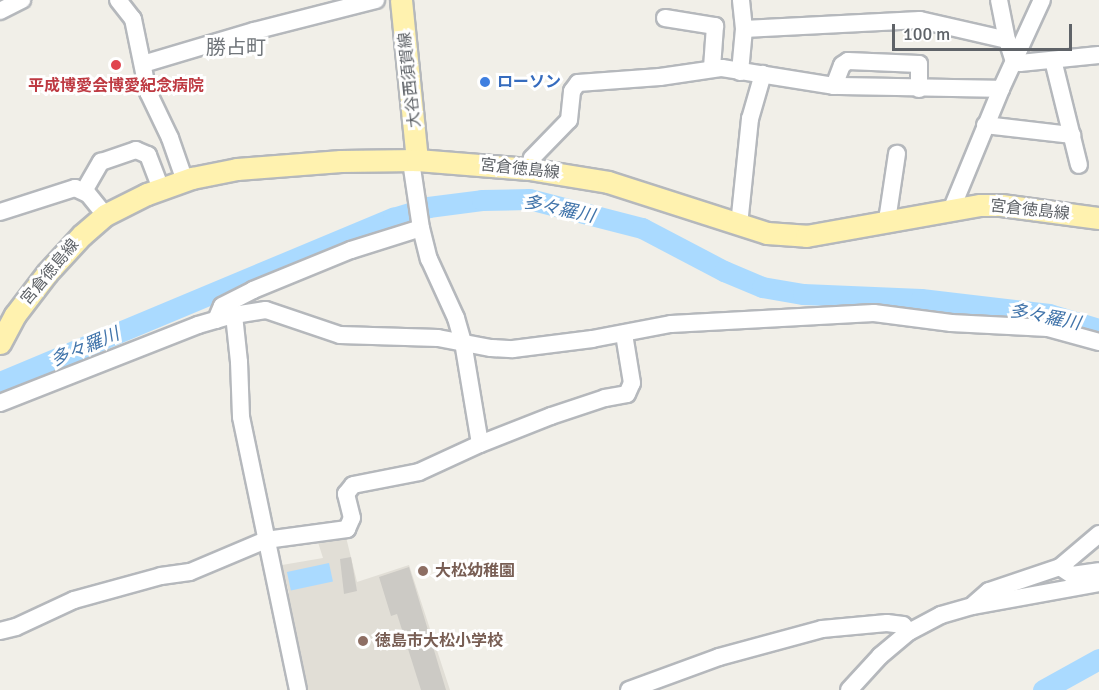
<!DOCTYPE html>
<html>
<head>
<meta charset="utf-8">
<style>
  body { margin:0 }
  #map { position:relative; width:1099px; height:690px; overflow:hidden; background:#f1efe8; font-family:Signika,"Noto Sans JP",sans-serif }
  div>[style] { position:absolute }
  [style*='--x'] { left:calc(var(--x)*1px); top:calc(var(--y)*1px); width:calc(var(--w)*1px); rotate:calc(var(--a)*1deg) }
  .education>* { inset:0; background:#e1ded6 }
  .water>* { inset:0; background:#aadaff; transform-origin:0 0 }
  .river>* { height:21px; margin:-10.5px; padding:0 10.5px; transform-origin:10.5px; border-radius:10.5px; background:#aadaff }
  .building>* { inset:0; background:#cccac5 }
  .roads { filter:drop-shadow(2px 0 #b5b8bc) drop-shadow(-2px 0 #b5b8bc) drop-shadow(0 2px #b5b8bc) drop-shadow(0 -2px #b5b8bc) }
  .minor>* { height:16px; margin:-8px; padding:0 8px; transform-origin:8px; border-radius:8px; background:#fff }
  .major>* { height:21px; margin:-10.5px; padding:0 10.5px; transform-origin:10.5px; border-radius:10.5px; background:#fff2af }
  .dots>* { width:16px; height:16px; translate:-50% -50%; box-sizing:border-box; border:3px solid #fff; border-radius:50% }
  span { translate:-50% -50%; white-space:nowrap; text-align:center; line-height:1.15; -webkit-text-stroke:6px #fff; paint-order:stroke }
  .street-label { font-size:16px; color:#5f6368 }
  .shop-label { font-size:16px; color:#366cbe; font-weight:700 }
  .left { translate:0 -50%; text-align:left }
  .health-label { font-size:16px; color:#be3a42; font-weight:700 }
  .education-label { font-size:16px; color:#785e54; font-weight:700 }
  .water-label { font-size:18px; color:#4174aa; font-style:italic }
  .quarter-label { font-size:20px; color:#70757a }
  .scale { position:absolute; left:892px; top:24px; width:180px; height:27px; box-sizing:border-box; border:3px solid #5f6368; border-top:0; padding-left:8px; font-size:18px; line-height:21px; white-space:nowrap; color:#5f6368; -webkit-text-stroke:4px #fff; paint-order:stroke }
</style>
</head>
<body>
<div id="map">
  <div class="education">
    <i style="clip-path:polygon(345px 533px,357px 582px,409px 565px,450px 690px,303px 690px,282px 597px,289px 593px,282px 565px,323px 558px,316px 536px)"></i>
  </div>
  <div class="water">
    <i style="left:329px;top:563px;width:19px;height:43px;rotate:78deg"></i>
  </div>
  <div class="river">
    <i style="--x:0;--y:382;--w:426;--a:-22.7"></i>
    <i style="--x:393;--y:218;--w:37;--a:-17"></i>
    <i style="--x:428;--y:207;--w:54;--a:-7.4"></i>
    <i style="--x:482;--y:200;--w:47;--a:-1.2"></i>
    <i style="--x:529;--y:199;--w:117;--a:14.4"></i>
    <i style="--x:642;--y:228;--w:93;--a:27.7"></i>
    <i style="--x:724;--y:271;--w:41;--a:22.8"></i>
    <i style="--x:762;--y:287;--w:42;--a:9.7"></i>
    <i style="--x:803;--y:294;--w:118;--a:2.4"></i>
    <i style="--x:921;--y:299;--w:129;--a:6.7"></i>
    <i style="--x:1049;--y:314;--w:52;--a:16.7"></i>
    <i style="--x:1043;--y:690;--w:64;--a:-29"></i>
  </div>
  <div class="building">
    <i style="clip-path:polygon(351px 557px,357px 591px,344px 594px,340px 559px)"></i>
    <i style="clip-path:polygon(409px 567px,446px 690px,421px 690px,397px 614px,391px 616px,379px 577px)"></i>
  </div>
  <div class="roads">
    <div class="minor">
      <i style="--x:118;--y:0;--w:24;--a:52"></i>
      <i style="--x:133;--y:19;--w:75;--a:78.4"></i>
      <i style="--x:148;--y:92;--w:51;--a:64.4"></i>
      <i style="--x:170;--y:138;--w:46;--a:70.8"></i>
      <i style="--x:999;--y:0;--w:41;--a:78.7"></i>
      <i style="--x:1007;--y:40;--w:22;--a:72"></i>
      <i style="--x:1014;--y:61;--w:6;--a:18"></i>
      <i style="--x:1020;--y:63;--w:79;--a:-5.8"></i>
      <i style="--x:0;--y:11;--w:25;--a:-27"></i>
      <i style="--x:665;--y:18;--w:51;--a:9.1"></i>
      <i style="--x:715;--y:26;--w:42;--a:94.1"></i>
      <i style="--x:744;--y:29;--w:176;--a:-2.9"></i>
      <i style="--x:920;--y:20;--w:89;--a:12.9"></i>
      <i style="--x:1053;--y:60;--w:108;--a:76.1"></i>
      <i style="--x:143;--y:64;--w:116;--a:-16.6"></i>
      <i style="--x:254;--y:31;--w:126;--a:-14.3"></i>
      <i style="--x:740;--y:72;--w:43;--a:-84.7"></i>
      <i style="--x:744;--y:29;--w:29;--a:-96"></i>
      <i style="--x:834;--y:86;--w:22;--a:-69"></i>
      <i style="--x:842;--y:65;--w:7;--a:-34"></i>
      <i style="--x:848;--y:61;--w:71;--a:2.4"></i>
      <i style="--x:919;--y:64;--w:25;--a:90"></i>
      <i style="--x:985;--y:125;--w:88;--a:6.6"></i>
      <i style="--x:417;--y:160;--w:9;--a:122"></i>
      <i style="--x:412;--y:168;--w:61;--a:81.5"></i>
      <i style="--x:421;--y:228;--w:32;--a:76"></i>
      <i style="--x:429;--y:259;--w:65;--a:65.4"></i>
      <i style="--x:456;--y:318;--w:25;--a:74"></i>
      <i style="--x:463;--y:342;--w:103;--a:80.5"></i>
      <i style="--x:529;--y:169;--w:11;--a:-75"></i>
      <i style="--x:532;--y:158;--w:53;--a:-45.8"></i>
      <i style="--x:569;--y:120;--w:29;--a:-84"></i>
      <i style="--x:572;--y:91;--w:10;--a:-53"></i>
      <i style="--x:578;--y:83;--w:82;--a:-4.2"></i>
      <i style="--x:660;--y:77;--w:63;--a:-8.3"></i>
      <i style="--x:722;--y:68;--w:113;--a:9.1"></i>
      <i style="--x:834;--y:86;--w:167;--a:1"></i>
      <i style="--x:84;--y:191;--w:34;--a:-60"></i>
      <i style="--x:101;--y:162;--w:37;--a:-19"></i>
      <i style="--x:136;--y:150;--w:13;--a:23"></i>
      <i style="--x:148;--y:155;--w:36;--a:69"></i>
      <i style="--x:952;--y:208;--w:129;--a:-67.6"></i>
      <i style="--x:1001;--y:89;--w:98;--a:-65.3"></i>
      <i style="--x:0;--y:212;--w:79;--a:-17.7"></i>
      <i style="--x:75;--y:188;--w:14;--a:25"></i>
      <i style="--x:88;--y:194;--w:27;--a:51"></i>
      <i style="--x:890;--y:222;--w:8;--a:-104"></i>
      <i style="--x:888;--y:214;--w:61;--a:-81.5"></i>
      <i style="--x:739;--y:225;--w:107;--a:-84.1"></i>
      <i style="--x:750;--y:119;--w:47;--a:-73.9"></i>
      <i style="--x:234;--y:315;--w:47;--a:83.9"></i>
      <i style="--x:239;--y:362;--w:55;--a:87.9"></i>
      <i style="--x:241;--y:417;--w:279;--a:78.2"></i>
      <i style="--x:216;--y:320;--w:15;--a:-67"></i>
      <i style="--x:222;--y:306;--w:35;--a:-27"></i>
      <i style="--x:253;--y:290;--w:106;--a:-22.2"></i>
      <i style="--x:351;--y:250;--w:73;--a:-17.4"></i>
      <i style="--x:0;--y:403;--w:213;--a:-21.5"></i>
      <i style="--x:198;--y:325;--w:37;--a:-16"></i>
      <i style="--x:234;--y:315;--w:32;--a:-9"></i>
      <i style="--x:266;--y:310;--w:78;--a:18.7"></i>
      <i style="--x:340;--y:335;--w:98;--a:1.8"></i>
      <i style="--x:438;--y:338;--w:54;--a:10.7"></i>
      <i style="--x:491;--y:348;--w:22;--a:3"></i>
      <i style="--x:513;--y:349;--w:80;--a:-7.2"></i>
      <i style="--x:592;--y:339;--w:80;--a:-10.8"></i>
      <i style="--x:671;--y:324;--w:203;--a:-3.1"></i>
      <i style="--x:874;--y:313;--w:78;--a:7.4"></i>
      <i style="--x:951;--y:323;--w:97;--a:3"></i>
      <i style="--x:1048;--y:328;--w:53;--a:15.4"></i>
      <i style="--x:1060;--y:567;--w:51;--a:-40.2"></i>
      <i style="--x:974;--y:604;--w:20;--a:-41"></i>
      <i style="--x:989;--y:591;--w:75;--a:-18.7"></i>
      <i style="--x:1060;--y:567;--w:14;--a:34"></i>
      <i style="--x:1072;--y:575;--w:27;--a:-8"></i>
      <i style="--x:0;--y:631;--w:16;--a:-14"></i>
      <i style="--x:16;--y:627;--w:64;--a:-25"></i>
      <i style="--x:74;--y:600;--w:90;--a:-15.4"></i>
      <i style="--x:161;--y:576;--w:29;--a:-8"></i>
      <i style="--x:190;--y:572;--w:82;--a:-22.8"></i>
      <i style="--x:266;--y:540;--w:82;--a:-7.7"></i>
      <i style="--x:347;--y:529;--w:12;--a:-66"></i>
      <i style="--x:352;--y:518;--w:25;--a:-104"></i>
      <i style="--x:346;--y:494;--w:11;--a:-52"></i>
      <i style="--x:353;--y:485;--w:67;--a:-11.1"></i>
      <i style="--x:419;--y:472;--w:67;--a:-24.7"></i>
      <i style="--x:480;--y:444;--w:76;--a:-21.5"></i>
      <i style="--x:551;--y:416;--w:57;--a:-18.4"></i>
      <i style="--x:605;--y:398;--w:22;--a:-10"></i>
      <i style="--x:627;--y:394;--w:12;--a:-66"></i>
      <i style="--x:632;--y:383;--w:50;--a:-99.3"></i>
      <i style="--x:629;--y:690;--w:96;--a:-20.1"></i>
      <i style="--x:719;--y:657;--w:107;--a:-15.2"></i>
      <i style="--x:822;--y:629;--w:65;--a:-5.3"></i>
      <i style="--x:887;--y:623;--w:16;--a:7"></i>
      <i style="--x:903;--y:625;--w:9;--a:49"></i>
      <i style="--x:849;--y:690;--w:46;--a:-47.6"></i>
      <i style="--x:880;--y:656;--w:38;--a:-40"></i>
      <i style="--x:909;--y:632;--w:36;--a:-28"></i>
      <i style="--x:941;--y:615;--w:33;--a:-16"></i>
      <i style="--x:973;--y:606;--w:128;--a:-10.3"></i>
    </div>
    <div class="major">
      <i style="--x:401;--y:0;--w:161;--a:84.3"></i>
      <i style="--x:0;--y:343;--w:32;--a:-62"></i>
      <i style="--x:15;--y:315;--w:53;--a:-52.7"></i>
      <i style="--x:47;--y:273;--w:52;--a:-47.4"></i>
      <i style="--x:82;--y:235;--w:30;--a:-41"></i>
      <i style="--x:105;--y:215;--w:47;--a:-26.6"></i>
      <i style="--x:147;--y:194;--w:48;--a:-19.6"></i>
      <i style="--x:192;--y:178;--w:46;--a:-11.3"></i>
      <i style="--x:237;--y:169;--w:104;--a:-4.4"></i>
      <i style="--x:341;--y:161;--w:76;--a:-0.8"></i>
      <i style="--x:417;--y:160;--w:112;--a:4.6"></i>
      <i style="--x:529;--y:169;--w:80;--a:9.3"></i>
      <i style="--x:608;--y:182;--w:167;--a:17.8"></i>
      <i style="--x:767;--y:233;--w:39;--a:4"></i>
      <i style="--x:806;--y:236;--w:177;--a:-10.1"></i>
      <i style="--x:980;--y:205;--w:21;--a:0"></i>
      <i style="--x:1001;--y:205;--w:99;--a:7.6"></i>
    </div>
  </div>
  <div class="dots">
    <i style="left:116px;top:65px;background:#e0444e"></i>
    <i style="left:485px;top:82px;background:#3f7fe0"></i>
    <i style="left:423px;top:571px;background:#8d6e63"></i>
    <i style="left:363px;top:641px;background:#8d6e63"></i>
  </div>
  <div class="street-label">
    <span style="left:410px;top:80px;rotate:-96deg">大谷西須賀線</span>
    <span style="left:520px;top:169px;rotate:6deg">宮倉徳島線</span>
    <span style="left:1030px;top:210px;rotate:6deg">宮倉徳島線</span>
    <span style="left:50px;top:272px;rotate:-50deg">宮倉徳島線</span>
  </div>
  <div class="shop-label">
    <span class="left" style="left:497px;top:82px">ローソン</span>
  </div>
  <div class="health-label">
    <span style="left:116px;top:86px">平成博愛会博愛紀念病院</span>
  </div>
  <div class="education-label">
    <span class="left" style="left:435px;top:571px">大松幼稚園</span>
    <span class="left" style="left:375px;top:641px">徳島市大松小学校</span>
  </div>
  <div class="water-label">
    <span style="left:559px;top:209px;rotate:12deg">多々羅川</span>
    <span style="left:1045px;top:317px;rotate:11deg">多々羅川</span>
    <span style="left:85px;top:347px;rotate:-23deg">多々羅川</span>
  </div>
  <div class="quarter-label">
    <span style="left:236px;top:47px">勝占町</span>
  </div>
  <div class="scale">100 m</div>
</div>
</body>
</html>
